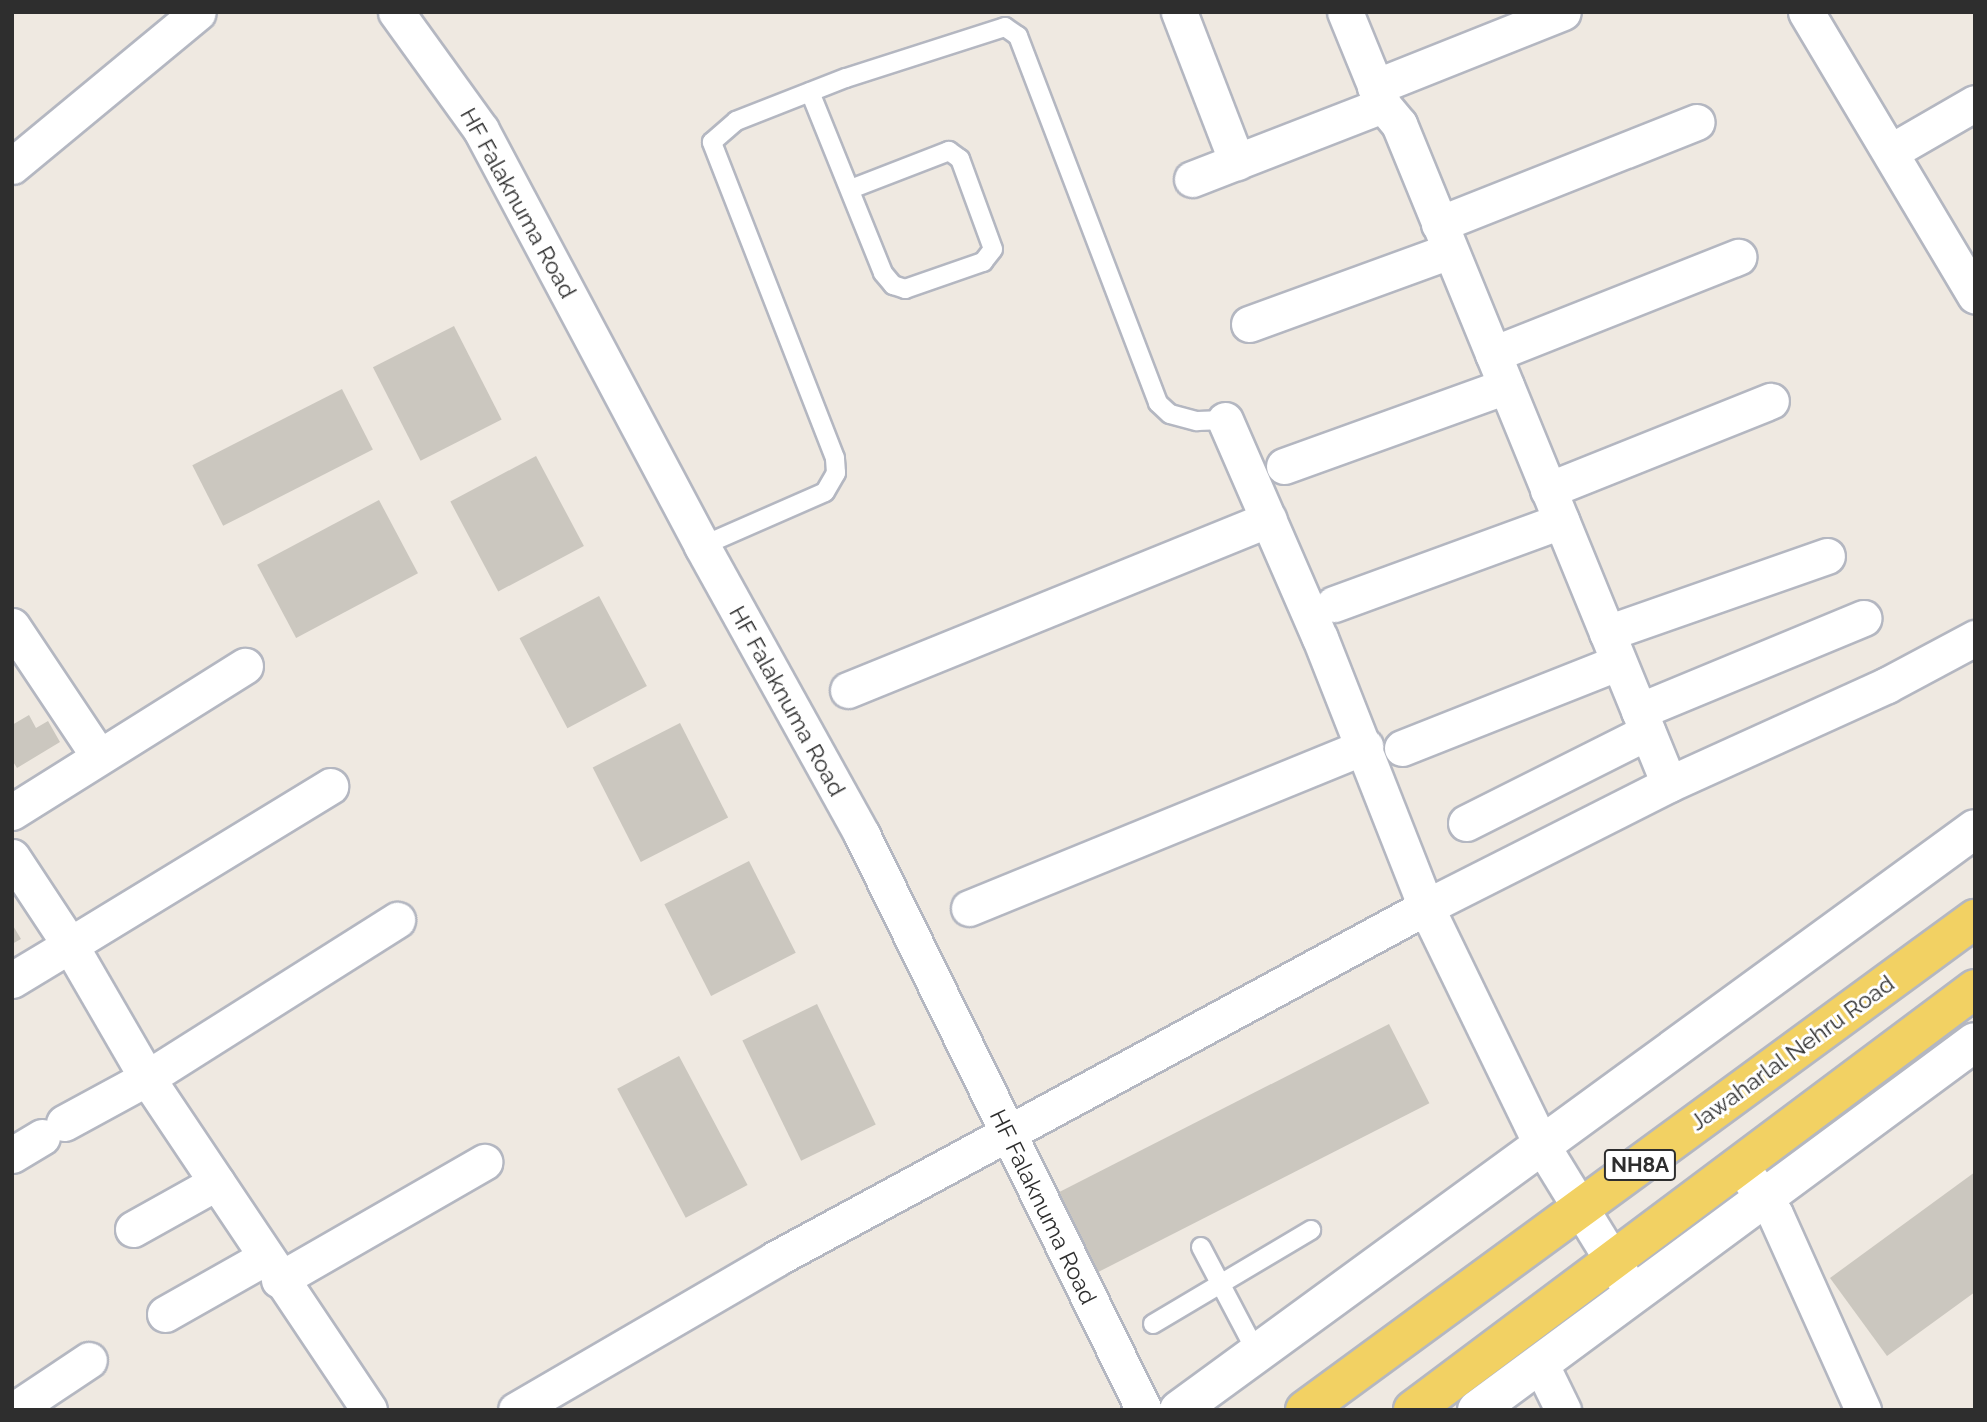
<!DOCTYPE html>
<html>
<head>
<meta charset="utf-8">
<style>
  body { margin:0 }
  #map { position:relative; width:1987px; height:1422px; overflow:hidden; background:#efe9e1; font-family:Raleway,sans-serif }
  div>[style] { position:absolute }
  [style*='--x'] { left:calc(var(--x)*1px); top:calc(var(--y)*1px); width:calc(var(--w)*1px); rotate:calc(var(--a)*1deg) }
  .building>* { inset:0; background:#cbc7bf; transform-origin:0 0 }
  .roads { filter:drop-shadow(2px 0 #b4b7c1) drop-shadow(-2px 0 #b4b7c1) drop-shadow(0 2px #b4b7c1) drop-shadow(0 -2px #b4b7c1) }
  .lane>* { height:18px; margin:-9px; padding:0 9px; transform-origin:9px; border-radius:9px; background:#fff }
  .street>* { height:35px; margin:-17.5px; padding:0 17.5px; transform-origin:17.5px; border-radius:17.5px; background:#fff }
  .secondary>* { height:38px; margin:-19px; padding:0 19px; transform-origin:19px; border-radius:19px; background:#fff }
  .primary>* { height:38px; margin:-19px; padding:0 19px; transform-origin:19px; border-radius:19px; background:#f2d163 }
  span { translate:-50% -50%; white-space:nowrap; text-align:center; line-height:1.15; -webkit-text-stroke:6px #fff; paint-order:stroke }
  .shield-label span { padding:2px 5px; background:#fff; border:2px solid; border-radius:5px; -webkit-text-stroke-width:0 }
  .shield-label { font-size:21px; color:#2e2e2e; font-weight:700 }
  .street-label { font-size:23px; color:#2e2e2e }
  .frame { position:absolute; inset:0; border:14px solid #2e2e2e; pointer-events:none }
</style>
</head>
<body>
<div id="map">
  <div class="building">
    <i style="left:454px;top:326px;width:105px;height:91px;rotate:63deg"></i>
    <i style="left:342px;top:389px;width:68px;height:168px;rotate:63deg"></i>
    <i style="left:536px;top:456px;width:102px;height:97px;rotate:62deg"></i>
    <i style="left:379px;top:500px;width:83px;height:138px;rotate:62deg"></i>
    <i style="left:599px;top:596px;width:102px;height:90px;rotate:62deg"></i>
    <i style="clip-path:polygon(29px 715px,36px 728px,48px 721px,60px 742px,17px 768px,12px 760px,12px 725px)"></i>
    <i style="left:680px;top:723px;width:106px;height:98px;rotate:63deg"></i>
    <i style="left:749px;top:861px;width:103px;height:95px;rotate:63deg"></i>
    <i style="clip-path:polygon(12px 924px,21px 939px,12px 944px)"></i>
    <i style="left:817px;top:1004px;width:134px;height:83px;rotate:64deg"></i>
    <i style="left:1389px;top:1024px;width:89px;height:376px;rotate:63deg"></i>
    <i style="left:679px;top:1056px;width:146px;height:70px;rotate:62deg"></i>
    <i style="clip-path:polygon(1975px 1172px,1975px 1292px,1887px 1356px,1830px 1278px)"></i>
  </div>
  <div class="roads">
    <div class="lane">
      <i style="--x:810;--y:92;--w:195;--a:68"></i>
      <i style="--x:883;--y:273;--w:16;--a:50"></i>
      <i style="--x:893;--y:285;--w:13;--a:18"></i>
      <i style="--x:905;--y:289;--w:83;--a:-19.1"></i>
      <i style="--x:983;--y:262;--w:16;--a:-52"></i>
      <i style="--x:993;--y:249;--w:96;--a:-110.1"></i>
      <i style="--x:960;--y:159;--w:14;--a:-144"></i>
      <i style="--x:949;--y:151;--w:105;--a:158.8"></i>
      <i style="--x:702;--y:546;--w:134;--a:-23.7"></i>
      <i style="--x:825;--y:492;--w:22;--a:-60"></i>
      <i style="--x:836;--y:473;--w:15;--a:-94"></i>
      <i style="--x:835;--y:458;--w:339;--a:-111.3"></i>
      <i style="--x:712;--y:142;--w:32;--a:-41"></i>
      <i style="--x:736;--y:121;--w:118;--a:-21.4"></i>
      <i style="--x:846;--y:78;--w:167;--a:-17.8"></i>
      <i style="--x:1005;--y:27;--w:16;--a:35"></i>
      <i style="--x:1018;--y:36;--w:393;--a:69.1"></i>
      <i style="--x:1158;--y:403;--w:16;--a:43"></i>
      <i style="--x:1170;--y:414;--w:28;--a:15"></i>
      <i style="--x:1197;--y:421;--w:28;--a:-2"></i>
      <i style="--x:1201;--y:1247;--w:120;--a:62.2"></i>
      <i style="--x:1153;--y:1324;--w:184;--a:-30.7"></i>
    </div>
    <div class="street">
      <i style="--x:396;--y:12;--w:145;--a:54.2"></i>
      <i style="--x:481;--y:130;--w:471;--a:62"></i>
      <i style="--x:702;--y:546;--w:330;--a:61"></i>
      <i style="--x:862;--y:835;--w:640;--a:63.88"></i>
      <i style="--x:1179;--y:12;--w:161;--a:68.9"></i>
      <i style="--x:1806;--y:12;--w:330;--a:59.2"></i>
      <i style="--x:1375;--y:87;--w:202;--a:-21.7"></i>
      <i style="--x:1383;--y:105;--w:25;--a:50"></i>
      <i style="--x:1399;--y:124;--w:713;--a:67.75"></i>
      <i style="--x:1892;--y:151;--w:96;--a:-30"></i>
      <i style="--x:12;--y:166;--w:241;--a:-39.6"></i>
      <i style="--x:1192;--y:179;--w:205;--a:-21.2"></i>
      <i style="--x:1383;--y:105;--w:100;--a:-112.2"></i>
      <i style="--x:1439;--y:224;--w:277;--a:-21.6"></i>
      <i style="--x:1249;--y:324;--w:214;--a:-20"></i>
      <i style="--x:1493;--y:354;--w:264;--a:-21.6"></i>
      <i style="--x:1225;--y:420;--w:238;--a:66.5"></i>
      <i style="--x:1320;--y:638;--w:289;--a:68.5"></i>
      <i style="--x:1426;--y:907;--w:263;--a:64.1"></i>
      <i style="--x:1541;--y:1144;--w:164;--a:58.4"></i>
      <i style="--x:1284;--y:466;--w:236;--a:-19.8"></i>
      <i style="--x:1548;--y:490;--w:240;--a:-21.8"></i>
      <i style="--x:1334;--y:604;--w:242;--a:-20.1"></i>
      <i style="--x:12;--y:626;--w:155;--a:56.3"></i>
      <i style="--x:1607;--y:633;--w:233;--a:-19.3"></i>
      <i style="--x:848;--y:690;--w:454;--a:-22.1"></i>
      <i style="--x:1639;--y:711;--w:243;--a:-22.5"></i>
      <i style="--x:1402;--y:748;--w:233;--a:-21.6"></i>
      <i style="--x:12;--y:812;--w:275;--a:-32.1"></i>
      <i style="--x:1466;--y:823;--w:203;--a:-26.7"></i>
      <i style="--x:12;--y:857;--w:105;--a:56.6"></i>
      <i style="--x:70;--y:945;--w:305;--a:-31.4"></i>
      <i style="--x:969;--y:908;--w:428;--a:-22.2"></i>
      <i style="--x:12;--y:980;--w:68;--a:-31.1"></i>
      <i style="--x:70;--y:945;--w:154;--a:59.9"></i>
      <i style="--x:147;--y:1078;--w:399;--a:56.2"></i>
      <i style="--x:64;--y:1123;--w:94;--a:-28.5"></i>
      <i style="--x:147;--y:1078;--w:296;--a:-32.3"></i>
      <i style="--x:12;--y:1155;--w:35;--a:-31"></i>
      <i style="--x:1740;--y:1165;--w:60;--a:54.5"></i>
      <i style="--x:1775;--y:1214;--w:215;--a:65.8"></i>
      <i style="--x:133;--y:1229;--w:96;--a:-29.2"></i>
      <i style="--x:279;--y:1280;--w:237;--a:-29.9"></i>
      <i style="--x:165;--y:1314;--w:114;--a:-29.5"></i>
      <i style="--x:1541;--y:1365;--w:50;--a:63.9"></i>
      <i style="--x:14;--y:1410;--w:90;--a:-33.7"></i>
      <i style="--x:516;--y:1410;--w:300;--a:-30.2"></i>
      <i style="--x:775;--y:1259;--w:740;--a:-28.4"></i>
      <i style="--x:1426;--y:907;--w:272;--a:-26.8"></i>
      <i style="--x:1669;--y:784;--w:239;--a:-24.4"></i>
      <i style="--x:1887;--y:685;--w:100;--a:-28.1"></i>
    </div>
    <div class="secondary">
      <i style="--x:1179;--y:1410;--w:985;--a:-36.13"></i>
      <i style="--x:1477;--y:1410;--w:619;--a:-36.46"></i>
    </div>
    <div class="primary">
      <i style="--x:1305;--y:1410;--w:831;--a:-36.24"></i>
      <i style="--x:1413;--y:1410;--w:702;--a:-36.84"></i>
    </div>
  </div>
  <div class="shield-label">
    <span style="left:1640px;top:1165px">NH8A</span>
  </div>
  <div class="street-label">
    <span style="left:518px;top:203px;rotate:61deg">HF Falaknuma Road</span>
    <span style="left:787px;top:701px;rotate:61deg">HF Falaknuma Road</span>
    <span style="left:1792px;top:1053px;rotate:-36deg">Jawaharlal Nehru Road</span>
    <span style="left:1043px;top:1207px;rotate:64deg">HF Falaknuma Road</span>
  </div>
  <div class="frame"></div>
</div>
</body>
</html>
